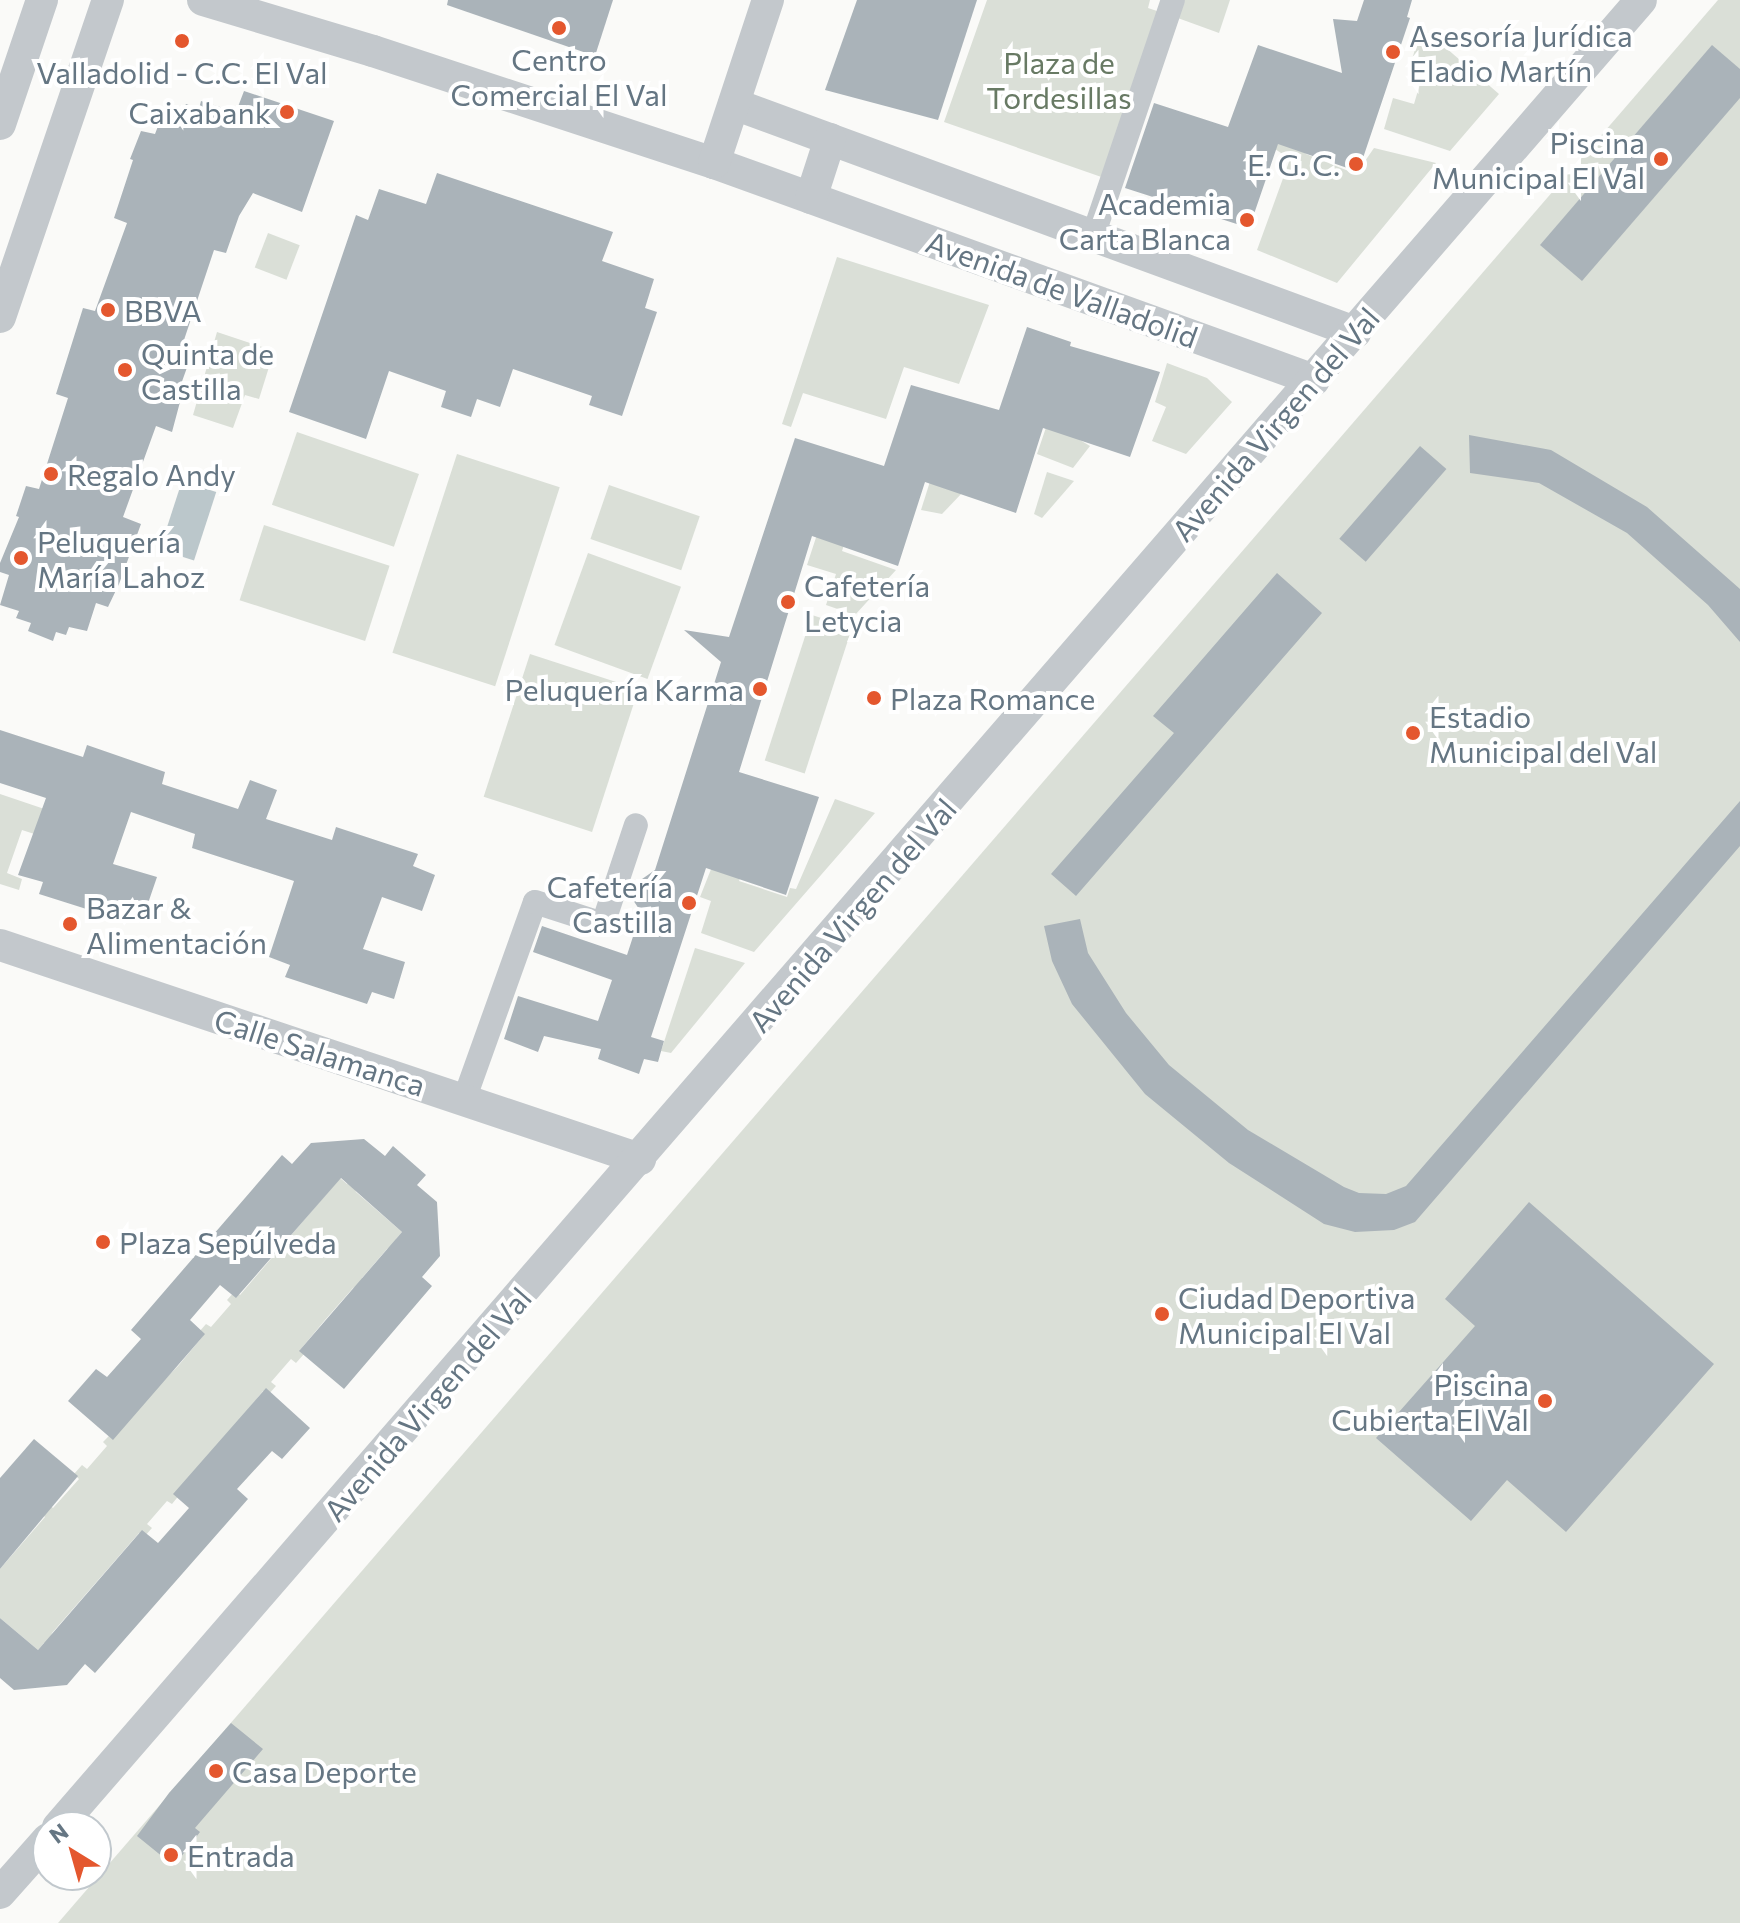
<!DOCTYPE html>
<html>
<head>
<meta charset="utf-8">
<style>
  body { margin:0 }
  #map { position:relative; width:1740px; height:1923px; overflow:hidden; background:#fafaf8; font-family:Commissioner,sans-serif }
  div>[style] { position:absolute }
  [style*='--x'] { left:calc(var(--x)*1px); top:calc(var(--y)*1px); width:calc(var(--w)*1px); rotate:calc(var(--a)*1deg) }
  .green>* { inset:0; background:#dadfd7; transform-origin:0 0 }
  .water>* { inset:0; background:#bbc7cb; transform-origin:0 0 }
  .building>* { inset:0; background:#aab3b9; transform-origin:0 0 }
  .pedestrian>* { height:24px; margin:-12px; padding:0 12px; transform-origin:12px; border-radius:12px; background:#c3c8cc }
  .minor>* { height:32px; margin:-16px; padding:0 16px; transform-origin:16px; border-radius:16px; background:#c3c8cc }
  .dots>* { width:22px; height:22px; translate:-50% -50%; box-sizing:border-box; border:4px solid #fff; border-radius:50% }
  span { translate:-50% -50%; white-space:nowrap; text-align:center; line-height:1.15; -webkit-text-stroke:8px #fff; paint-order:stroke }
  .poi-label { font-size:30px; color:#657683 }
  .left { translate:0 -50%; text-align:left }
  .right { translate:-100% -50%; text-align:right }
  .park-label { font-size:30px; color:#687a64 }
  .street-label { font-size:30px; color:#657683 }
  .north { position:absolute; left:32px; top:1811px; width:80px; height:80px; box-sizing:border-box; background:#fff; border:2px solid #c1c8cd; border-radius:50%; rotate:323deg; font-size:22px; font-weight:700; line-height:32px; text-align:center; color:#657683 }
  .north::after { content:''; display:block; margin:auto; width:28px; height:36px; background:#e4572e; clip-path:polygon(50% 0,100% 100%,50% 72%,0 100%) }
</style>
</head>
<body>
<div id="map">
  <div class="green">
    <i style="clip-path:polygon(987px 0,1150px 0,1148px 8px,1163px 13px,1110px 180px,944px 122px)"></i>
    <i style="clip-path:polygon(1181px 0,1230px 0,1219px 33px,1175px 17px)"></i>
    <i style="clip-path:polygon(1718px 0,1740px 0,1740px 1923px,58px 1923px)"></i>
    <i style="clip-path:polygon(1422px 27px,1499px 94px,1450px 151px,1384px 129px,1393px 98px,1414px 104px,1427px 60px,1413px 56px)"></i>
    <i style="clip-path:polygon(1285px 117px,1306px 154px,1356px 174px,1374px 148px,1436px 163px,1337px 283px,1257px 250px,1290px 159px,1275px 149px)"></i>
    <i style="left:268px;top:233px;width:34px;height:37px;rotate:21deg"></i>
    <i style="clip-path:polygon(837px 257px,989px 305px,959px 384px,904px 367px,886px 419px,803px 393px,791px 427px,782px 424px)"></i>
    <i style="clip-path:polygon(217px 332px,274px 351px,259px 399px,245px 395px,233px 428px,193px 415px)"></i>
    <i style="clip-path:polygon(1167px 363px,1207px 378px,1232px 402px,1186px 454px,1152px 441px,1166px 407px,1155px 402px)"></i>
    <i style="clip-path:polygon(1056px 398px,1075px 437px,1090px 446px,1073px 468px,1037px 454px)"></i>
    <i style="left:297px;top:432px;width:129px;height:77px;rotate:19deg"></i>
    <i style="clip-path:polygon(939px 453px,963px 492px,942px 514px,921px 510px)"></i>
    <i style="left:457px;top:454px;width:108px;height:209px;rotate:18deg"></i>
    <i style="clip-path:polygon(1047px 472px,1074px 481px,1042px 518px,1034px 514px)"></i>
    <i style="left:609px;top:485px;width:96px;height:57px;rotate:19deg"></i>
    <i style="clip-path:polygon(825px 510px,853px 517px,842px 551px,896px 570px,855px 615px,826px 605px,836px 574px,807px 565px)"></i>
    <i style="left:264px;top:525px;width:132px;height:79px;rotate:18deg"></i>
    <i style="left:588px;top:553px;width:99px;height:98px;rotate:20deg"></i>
    <i style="left:812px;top:615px;width:42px;height:153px;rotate:18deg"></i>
    <i style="left:530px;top:654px;width:114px;height:150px;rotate:18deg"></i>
    <i style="clip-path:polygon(0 794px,74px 819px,65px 844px,22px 830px,7px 873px,22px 879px,19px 890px,0 884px)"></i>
    <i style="clip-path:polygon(835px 799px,875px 813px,754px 952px,701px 933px,711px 901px,700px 897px,719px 849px,750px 848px,739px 881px,787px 897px,790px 888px,796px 889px)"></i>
    <i style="clip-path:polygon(695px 948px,745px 963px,671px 1053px,661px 1051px)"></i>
    <i style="clip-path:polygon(340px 1178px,347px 1184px,351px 1179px,356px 1192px,402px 1232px,396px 1239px,400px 1243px,387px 1249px,362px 1278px,366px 1282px,353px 1288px,325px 1320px,300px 1350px,304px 1354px,296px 1363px,291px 1359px,271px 1382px,276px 1386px,268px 1395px,263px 1391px,172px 1504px,167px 1501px,147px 1524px,152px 1528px,144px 1537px,139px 1533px,113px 1563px,52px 1633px,49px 1647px,44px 1643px,38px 1650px,0 1618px,0 1569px,45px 1517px,41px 1513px,48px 1504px,53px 1508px,79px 1479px,74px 1474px,82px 1465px,87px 1469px,107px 1446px,103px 1442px,178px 1366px,203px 1336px,199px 1332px,206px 1324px,211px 1327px,231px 1304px,227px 1300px,235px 1291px,240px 1295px)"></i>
  </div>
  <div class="water">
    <i style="left:182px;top:481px;width:36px;height:72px;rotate:18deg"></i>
  </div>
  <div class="building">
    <i style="clip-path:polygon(448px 0,613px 0,595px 56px,447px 5px)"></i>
    <i style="clip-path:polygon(857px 0,977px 0,938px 120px,825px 90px)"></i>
    <i style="clip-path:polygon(1364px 0,1412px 0,1407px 17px,1410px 18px,1363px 158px,1360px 157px,1356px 171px,1278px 144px,1254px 214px,1250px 212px,1246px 227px,1125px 188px,1154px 103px,1228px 127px,1258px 45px,1342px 73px,1333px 19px,1357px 21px)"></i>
    <i style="clip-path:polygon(1712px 45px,1740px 69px,1740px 98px,1582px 281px,1540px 245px)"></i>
    <i style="clip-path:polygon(244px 91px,334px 121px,302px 212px,253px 193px,239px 216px,226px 253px,214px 250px,182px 346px,194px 348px,175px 401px,180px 402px,172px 432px,156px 426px,123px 517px,141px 524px,119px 584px,108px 607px,96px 603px,87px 631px,69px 627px,66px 635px,56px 632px,53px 641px,28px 631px,31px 623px,16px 618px,19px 611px,0 605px,9px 575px,0 572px,0 563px,19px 517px,16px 516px,26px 486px,39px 489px,68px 398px,56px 394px,83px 308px,95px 311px,127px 223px,114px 218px,133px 160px,130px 159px,141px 131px,155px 134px,165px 108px,181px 114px,186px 104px,199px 109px,201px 101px,236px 112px)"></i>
    <i style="clip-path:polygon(437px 173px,613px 232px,602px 261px,654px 279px,645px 308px,657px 312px,622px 416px,589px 405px,592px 396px,513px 369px,500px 407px,477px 399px,471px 417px,441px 407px,446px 391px,389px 371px,366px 439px,289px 412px,356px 215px,368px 220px,379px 189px,426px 204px)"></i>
    <i style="clip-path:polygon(1027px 327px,1071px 342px,1070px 346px,1160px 372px,1130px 457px,1043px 428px,1016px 513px,925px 482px,898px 566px,812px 536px,739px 772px,819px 797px,786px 895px,706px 868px,651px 1037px,664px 1041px,658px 1062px,644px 1059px,639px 1074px,598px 1059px,601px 1049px,544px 1036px,538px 1052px,504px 1039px,518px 996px,598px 1021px,612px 980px,533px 952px,542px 926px,627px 955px,641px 912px,629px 894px,632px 886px,655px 870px,721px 662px,684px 630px,729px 637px,795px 438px,884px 466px,911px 385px,999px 410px)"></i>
    <i style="clip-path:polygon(1469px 435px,1551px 450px,1647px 507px,1740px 589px,1740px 642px,1708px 605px,1627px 533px,1539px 483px,1470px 473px)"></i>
    <i style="left:1420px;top:446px;width:35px;height:123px;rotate:41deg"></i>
    <i style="clip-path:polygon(1277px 573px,1322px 613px,1076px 896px,1051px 874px,1174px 733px,1153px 716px)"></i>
    <i style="clip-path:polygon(0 730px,83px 757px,87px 745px,165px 772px,162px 784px,238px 809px,250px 780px,277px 790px,266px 819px,332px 840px,336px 827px,418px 854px,413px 866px,435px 875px,422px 911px,382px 897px,363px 949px,405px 962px,394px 999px,372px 992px,367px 1004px,285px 977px,290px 965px,269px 957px,294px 881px,192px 848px,195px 834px,131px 812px,113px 864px,157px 877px,144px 915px,122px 908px,118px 919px,39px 894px,43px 882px,18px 875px,46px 798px,0 783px)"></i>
    <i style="clip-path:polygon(1740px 801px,1740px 846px,1415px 1222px,1394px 1230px,1355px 1232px,1324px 1224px,1229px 1163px,1145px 1094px,1072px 1004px,1052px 961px,1044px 926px,1080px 919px,1088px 953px,1126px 1013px,1169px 1065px,1248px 1130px,1344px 1187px,1359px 1193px,1386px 1194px,1406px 1186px)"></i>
    <i style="clip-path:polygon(364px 1139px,385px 1156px,393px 1146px,426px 1175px,417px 1185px,437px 1202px,440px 1256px,422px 1277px,432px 1286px,344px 1389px,299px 1351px,402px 1232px,341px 1178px,236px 1298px,220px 1285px,190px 1320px,205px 1334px,113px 1440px,68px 1401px,96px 1369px,107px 1377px,141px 1339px,131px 1330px,282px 1155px,292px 1164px,311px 1143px)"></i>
    <i style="clip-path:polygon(1529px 1202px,1714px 1364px,1566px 1532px,1507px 1480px,1471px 1521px,1376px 1438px,1475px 1326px,1445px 1299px)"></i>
    <i style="clip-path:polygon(266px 1388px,310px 1428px,282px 1459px,272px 1451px,237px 1489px,248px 1499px,95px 1673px,85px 1664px,67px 1685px,14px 1690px,0 1678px,0 1618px,38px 1650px,142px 1530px,158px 1543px,189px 1508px,173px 1494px)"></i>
    <i style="clip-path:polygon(34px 1439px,78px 1476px,0 1569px,0 1478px)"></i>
    <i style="clip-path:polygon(231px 1723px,263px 1749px,195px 1828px,200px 1832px,174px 1866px,137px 1836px,169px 1793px)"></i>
  </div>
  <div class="pedestrian">
    <i style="--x:1093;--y:236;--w:249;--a:-71.3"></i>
    <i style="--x:464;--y:1100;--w:210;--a:-70.3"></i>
    <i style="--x:535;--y:902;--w:71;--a:17.9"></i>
    <i style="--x:603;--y:924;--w:104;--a:-71.6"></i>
  </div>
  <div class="minor">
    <i style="--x:203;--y:0;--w:177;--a:16.7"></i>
    <i style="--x:373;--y:51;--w:359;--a:18.2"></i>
    <i style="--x:714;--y:163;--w:638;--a:19.88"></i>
    <i style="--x:734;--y:104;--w:662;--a:20.16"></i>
    <i style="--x:0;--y:124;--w:131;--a:-71.3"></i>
    <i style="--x:714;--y:163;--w:172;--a:-71.7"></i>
    <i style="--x:811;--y:198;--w:62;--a:-72.1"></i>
    <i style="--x:0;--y:317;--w:335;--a:-71.2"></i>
    <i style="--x:0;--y:945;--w:675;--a:18.49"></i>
    <i style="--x:58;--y:1827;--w:2417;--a:-49.09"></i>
    <i style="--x:0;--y:1893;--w:72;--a:-48.4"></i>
  </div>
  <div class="dots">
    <i style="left:559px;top:28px;background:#e4572e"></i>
    <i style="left:182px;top:41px;background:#e4572e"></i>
    <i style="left:1393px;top:52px;background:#e4572e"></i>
    <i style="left:287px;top:112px;background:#e4572e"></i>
    <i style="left:1661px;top:159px;background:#e4572e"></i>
    <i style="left:1356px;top:164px;background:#e4572e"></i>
    <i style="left:1247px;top:220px;background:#e4572e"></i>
    <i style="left:108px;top:310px;background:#e4572e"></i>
    <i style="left:125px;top:370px;background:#e4572e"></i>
    <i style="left:51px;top:474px;background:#e4572e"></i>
    <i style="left:21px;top:558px;background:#e4572e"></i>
    <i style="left:788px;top:602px;background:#e4572e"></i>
    <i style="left:760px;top:689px;background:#e4572e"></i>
    <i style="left:874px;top:698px;background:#e4572e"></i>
    <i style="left:1413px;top:733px;background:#e4572e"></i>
    <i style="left:689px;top:903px;background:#e4572e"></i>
    <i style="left:70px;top:924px;background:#e4572e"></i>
    <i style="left:103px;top:1242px;background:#e4572e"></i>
    <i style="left:1162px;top:1314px;background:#e4572e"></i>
    <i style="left:1545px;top:1401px;background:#e4572e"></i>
    <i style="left:216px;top:1771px;background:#e4572e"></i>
    <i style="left:171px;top:1855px;background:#e4572e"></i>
  </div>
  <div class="poi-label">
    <span class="left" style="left:1409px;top:52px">Asesoría Jurídica<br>Eladio Martín</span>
    <span style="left:559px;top:76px">Centro<br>Comercial El Val</span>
    <span style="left:182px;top:72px">Valladolid - C.C. El Val</span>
    <span class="right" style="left:271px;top:112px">Caixabank</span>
    <span class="right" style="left:1645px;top:159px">Piscina<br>Municipal El Val</span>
    <span class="right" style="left:1340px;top:164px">E. G. C.</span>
    <span class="right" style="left:1231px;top:220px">Academia<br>Carta Blanca</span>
    <span class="left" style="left:124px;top:310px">BBVA</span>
    <span class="left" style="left:141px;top:370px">Quinta de<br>Castilla</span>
    <span class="left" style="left:67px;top:474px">Regalo Andy</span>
    <span class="left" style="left:37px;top:558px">Peluquería<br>María Lahoz</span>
    <span class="left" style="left:804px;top:602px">Cafetería<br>Letycia</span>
    <span class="right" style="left:744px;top:689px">Peluquería Karma</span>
    <span class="left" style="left:890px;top:698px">Plaza Romance</span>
    <span class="left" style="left:1429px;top:733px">Estadio<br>Municipal del Val</span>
    <span class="right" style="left:673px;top:903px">Cafetería<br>Castilla</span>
    <span class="left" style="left:86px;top:924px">Bazar &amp;<br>Alimentación</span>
    <span class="left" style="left:119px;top:1242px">Plaza Sepúlveda</span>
    <span class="left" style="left:1178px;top:1314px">Ciudad Deportiva<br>Municipal El Val</span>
    <span class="right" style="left:1529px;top:1401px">Piscina<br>Cubierta El Val</span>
    <span class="left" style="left:232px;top:1771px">Casa Deporte</span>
    <span class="left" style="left:187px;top:1855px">Entrada</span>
  </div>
  <div class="park-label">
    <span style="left:1059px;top:79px">Plaza de<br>Tordesillas</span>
  </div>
  <div class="street-label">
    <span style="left:1062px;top:289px;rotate:20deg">Avenida de Valladolid</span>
    <span style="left:1275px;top:424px;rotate:-49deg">Avenida Virgen del Val</span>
    <span style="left:852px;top:915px;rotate:-49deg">Avenida Virgen del Val</span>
    <span style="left:320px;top:1052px;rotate:18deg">Calle Salamanca</span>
    <span style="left:427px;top:1404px;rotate:-49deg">Avenida Virgen del Val</span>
  </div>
  <div class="north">N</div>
</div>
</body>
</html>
